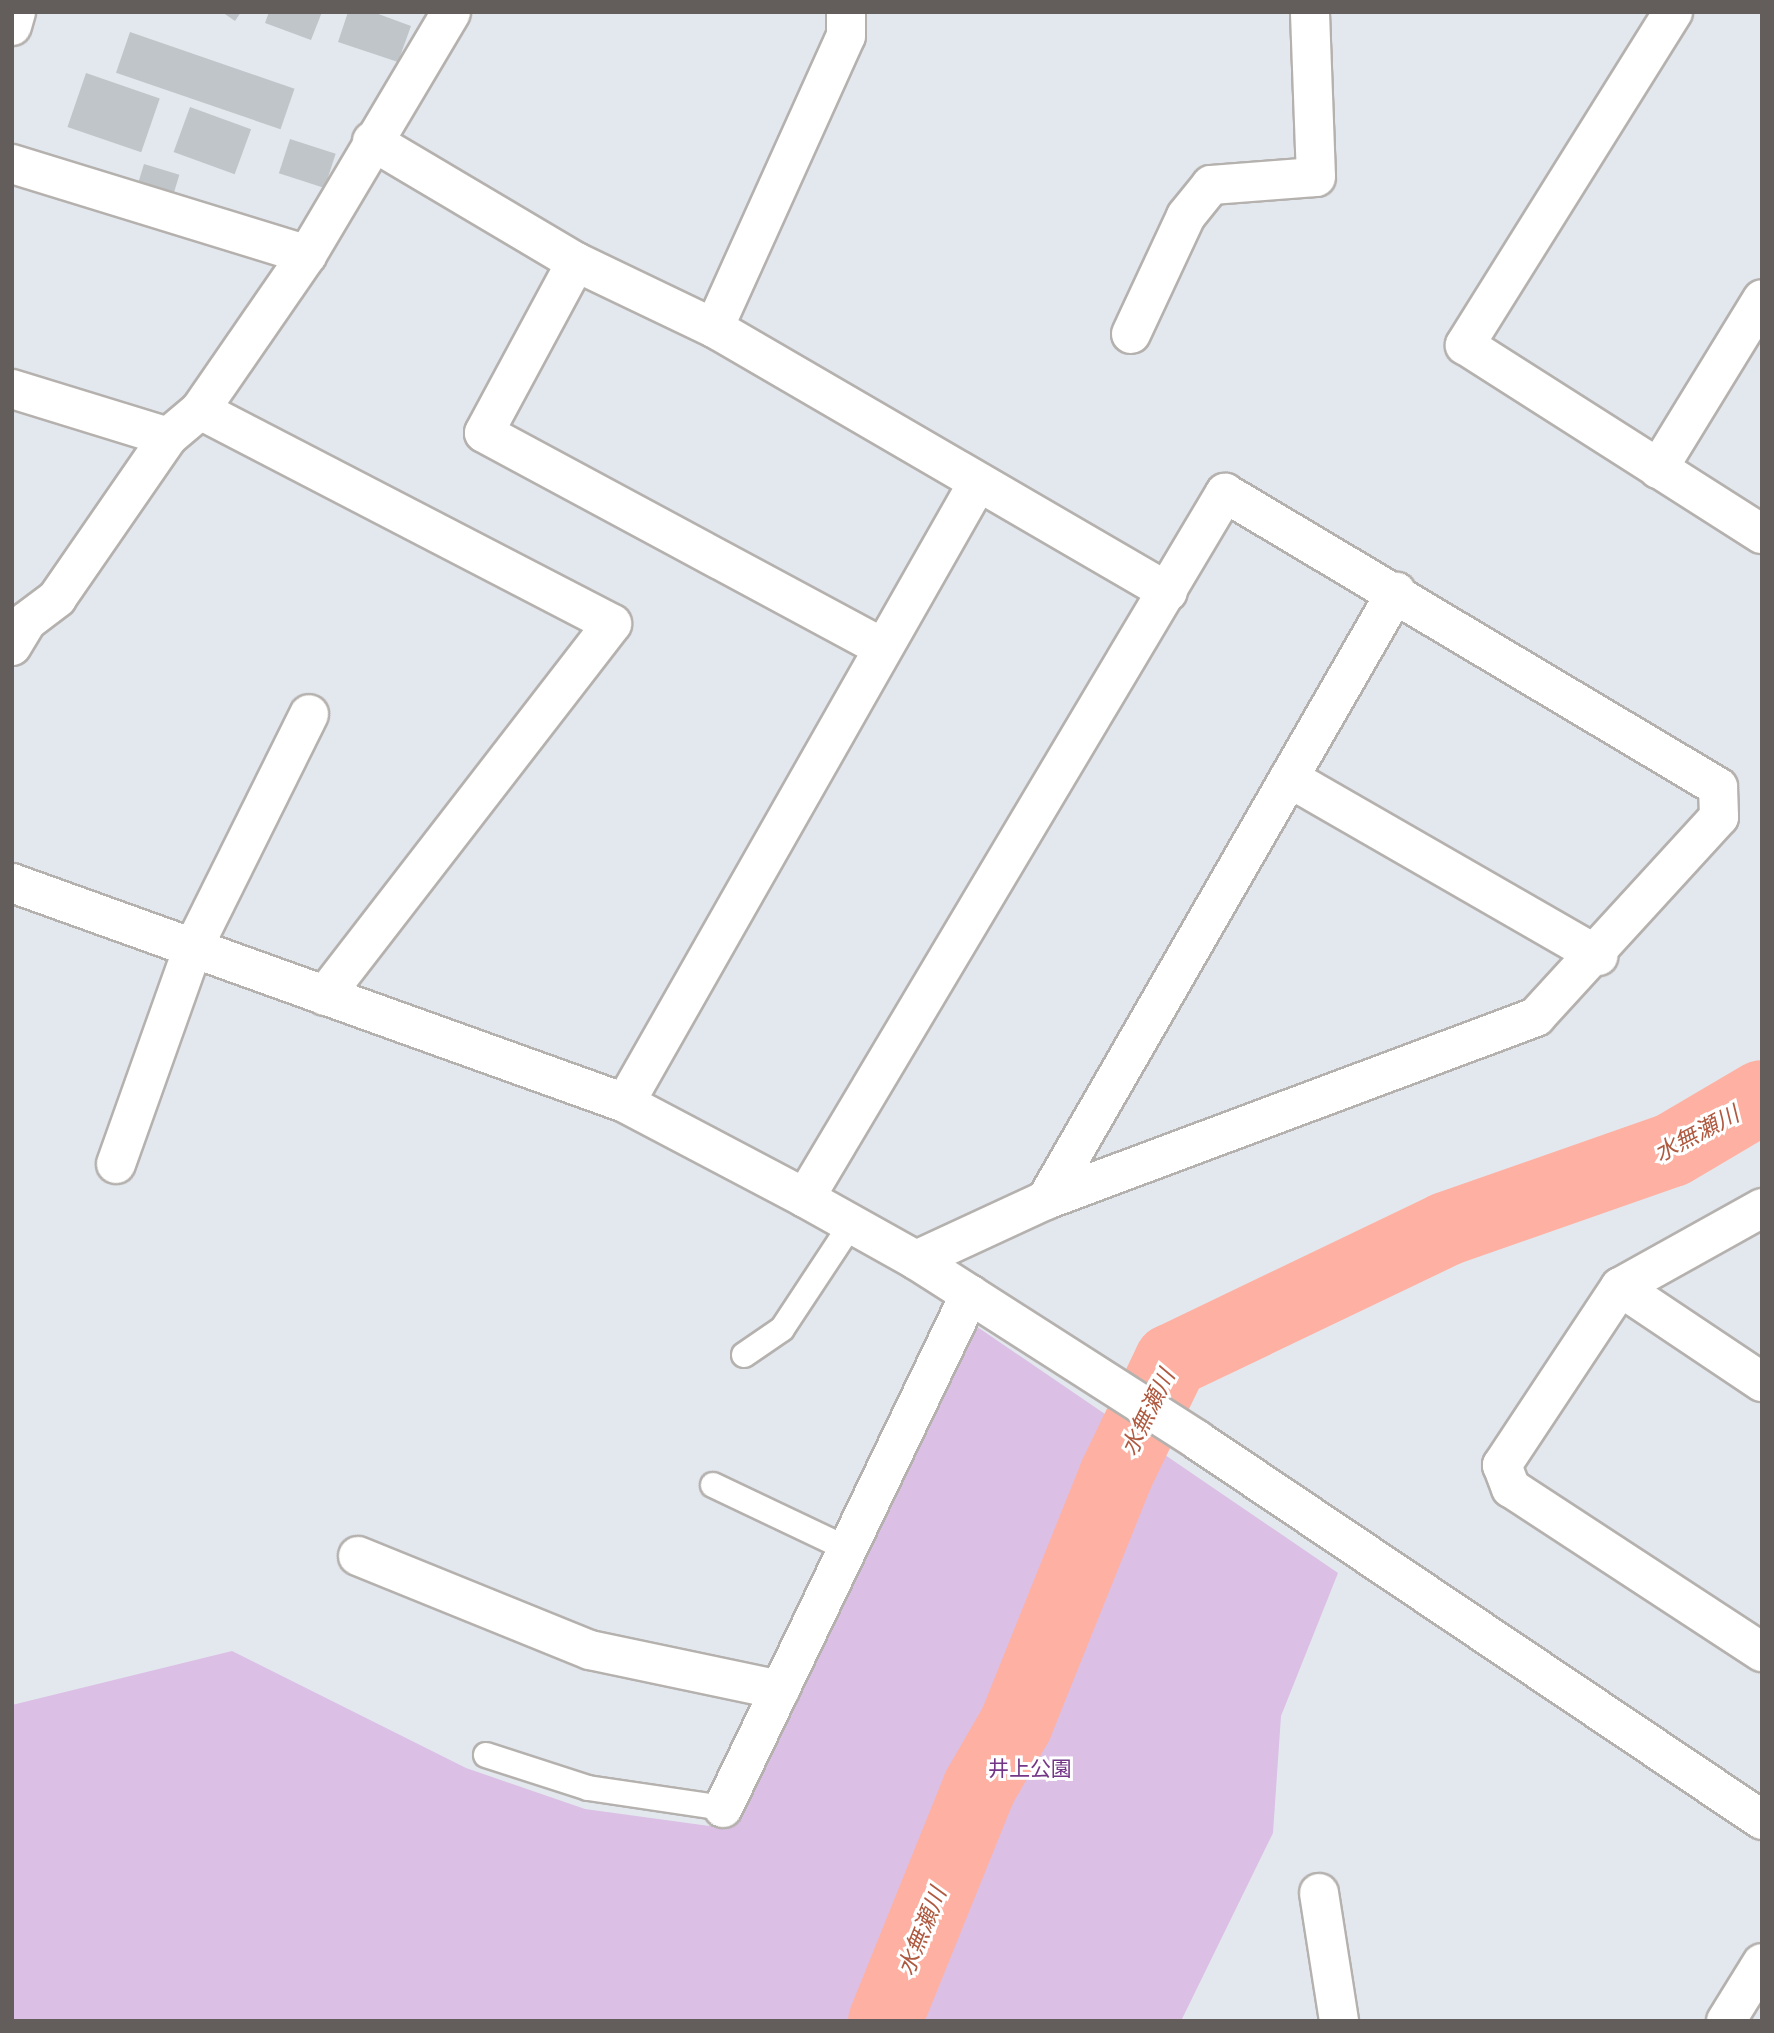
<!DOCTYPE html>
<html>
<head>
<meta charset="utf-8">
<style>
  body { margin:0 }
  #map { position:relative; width:1774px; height:2033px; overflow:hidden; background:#e3e8ee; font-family:Manrope,"Noto Sans JP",sans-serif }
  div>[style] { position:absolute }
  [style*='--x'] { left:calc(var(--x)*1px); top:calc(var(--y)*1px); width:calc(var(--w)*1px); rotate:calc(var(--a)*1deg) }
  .green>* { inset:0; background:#dbbfe5 }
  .river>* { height:74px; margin:-37px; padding:0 37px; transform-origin:37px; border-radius:37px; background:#feb1a2 }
  .building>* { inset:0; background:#bfc5c8; transform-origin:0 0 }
  .roads { filter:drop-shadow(2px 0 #b5b1ae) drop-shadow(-2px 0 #b5b1ae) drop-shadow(0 2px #b5b1ae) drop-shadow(0 -2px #b5b1ae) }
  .lane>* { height:24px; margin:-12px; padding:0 12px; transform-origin:12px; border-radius:12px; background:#fff }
  .street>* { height:38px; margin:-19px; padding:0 19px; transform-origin:19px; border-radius:19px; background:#fff }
  .secondary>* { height:38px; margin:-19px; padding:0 19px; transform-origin:19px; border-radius:19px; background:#fff }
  span { translate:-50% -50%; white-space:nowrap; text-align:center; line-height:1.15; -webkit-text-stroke:6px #fff; paint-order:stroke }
  .park-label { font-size:21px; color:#743687 }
  .water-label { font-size:23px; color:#af5a40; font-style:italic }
  .frame { position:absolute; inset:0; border:14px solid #635d5b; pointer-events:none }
</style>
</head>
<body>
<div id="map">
  <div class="green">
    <i style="clip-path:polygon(973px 1324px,1338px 1573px,1281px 1716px,1273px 1833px,1181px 2021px,12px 2021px,12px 1705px,232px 1651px,466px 1768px,585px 1809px,724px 1828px)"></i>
  </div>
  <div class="river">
    <i style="--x:885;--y:2021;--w:251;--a:-68"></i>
    <i style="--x:979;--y:1788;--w:74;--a:-60"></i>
    <i style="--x:1016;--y:1724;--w:268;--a:-68.1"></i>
    <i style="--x:1116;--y:1475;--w:127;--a:-64.2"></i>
    <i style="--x:1171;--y:1361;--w:305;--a:-25.6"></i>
    <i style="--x:1446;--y:1229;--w:239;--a:-19.3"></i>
    <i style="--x:1672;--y:1150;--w:104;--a:-30.5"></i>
  </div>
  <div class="building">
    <i style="clip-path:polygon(222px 12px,241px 12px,235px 21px)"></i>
    <i style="clip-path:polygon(269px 12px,322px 12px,311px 40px,265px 23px)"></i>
    <i style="clip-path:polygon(348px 12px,373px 12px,411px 26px,398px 62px,338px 42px)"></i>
    <i style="left:130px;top:32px;width:174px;height:43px;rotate:19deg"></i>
    <i style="left:86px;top:73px;width:78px;height:57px;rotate:19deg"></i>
    <i style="left:190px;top:107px;width:65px;height:48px;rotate:20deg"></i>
    <i style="left:290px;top:139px;width:48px;height:36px;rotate:18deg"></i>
    <i style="left:144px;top:164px;width:37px;height:24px;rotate:17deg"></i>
  </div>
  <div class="roads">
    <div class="lane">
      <i style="--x:744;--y:1355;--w:46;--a:-34.4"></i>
      <i style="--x:782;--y:1329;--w:123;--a:-56.6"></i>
      <i style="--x:713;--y:1485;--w:149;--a:25.4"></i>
      <i style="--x:486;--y:1755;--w:107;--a:17.9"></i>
      <i style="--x:588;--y:1788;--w:136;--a:8.4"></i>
    </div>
    <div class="street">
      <i style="--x:1673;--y:12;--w:393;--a:122"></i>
      <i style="--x:1465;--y:345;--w:352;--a:32.5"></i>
      <i style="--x:12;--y:26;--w:15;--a:-74"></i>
      <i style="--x:372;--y:141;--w:237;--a:30.7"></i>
      <i style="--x:576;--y:262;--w:153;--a:25.6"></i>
      <i style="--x:714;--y:328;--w:525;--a:30.18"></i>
      <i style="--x:12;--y:164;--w:309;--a:17.1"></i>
      <i style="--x:576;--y:262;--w:194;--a:118.3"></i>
      <i style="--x:484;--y:433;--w:453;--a:28.3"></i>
      <i style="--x:714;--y:328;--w:320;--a:-65.7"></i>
      <i style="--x:846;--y:36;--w:24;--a:-90"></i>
      <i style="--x:1131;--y:334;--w:130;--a:-65"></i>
      <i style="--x:1186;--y:216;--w:40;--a:-51"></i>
      <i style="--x:1211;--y:185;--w:105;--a:-4.4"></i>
      <i style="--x:1316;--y:177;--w:165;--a:-92.1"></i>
      <i style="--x:12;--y:389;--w:163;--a:17.1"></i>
      <i style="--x:200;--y:410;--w:464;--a:27.4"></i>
      <i style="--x:612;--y:624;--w:470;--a:127.7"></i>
      <i style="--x:1658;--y:469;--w:199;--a:-58.5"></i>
      <i style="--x:12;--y:646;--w:29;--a:-59"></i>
      <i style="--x:27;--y:621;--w:38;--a:-37"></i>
      <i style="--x:57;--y:598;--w:196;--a:-55.4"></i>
      <i style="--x:168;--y:437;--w:42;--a:-40.2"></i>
      <i style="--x:200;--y:410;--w:188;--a:-55.4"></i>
      <i style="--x:307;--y:255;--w:282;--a:-59.3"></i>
      <i style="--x:1289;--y:778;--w:357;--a:29.9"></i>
      <i style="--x:625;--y:1103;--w:714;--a:-60.38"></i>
      <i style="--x:116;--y:1164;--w:229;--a:-70.4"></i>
      <i style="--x:193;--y:948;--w:261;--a:-63.6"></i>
      <i style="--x:805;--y:1198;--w:821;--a:-59.22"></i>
      <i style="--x:1225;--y:493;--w:574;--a:30.81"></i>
      <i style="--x:1718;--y:787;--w:30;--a:88"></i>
      <i style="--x:1719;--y:817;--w:271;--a:132.5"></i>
      <i style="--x:1536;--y:1017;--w:523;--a:159.52"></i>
      <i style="--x:1046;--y:1200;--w:143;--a:155.2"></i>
      <i style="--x:1046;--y:1200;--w:702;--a:-60.07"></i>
      <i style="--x:1762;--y:1208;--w:162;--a:150.9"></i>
      <i style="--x:1620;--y:1287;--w:214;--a:123.5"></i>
      <i style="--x:1502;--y:1465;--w:25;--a:69"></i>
      <i style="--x:1511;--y:1488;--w:300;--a:33.2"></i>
      <i style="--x:1620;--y:1287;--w:171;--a:33.8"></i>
      <i style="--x:358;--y:1556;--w:250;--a:22.1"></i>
      <i style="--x:590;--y:1650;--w:194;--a:11.9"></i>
      <i style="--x:723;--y:1808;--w:570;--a:-64.33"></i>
      <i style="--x:1319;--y:1893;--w:130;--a:81.1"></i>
      <i style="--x:1726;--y:2021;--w:68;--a:-58.2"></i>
    </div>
    <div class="secondary">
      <i style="--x:12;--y:883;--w:651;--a:19.74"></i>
      <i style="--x:625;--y:1103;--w:204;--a:27.8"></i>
      <i style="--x:805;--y:1198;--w:127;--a:29.2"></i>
      <i style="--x:916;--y:1260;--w:334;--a:32.6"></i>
      <i style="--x:1197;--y:1440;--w:681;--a:33.92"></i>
    </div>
  </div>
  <div class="park-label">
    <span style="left:1030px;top:1768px">井上公園</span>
  </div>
  <div class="water-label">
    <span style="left:1696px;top:1133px;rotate:-28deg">水無瀬川</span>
    <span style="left:1147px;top:1412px;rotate:-64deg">水無瀬川</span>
    <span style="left:921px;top:1931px;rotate:-68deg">水無瀬川</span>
  </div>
  <div class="frame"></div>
</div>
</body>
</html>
